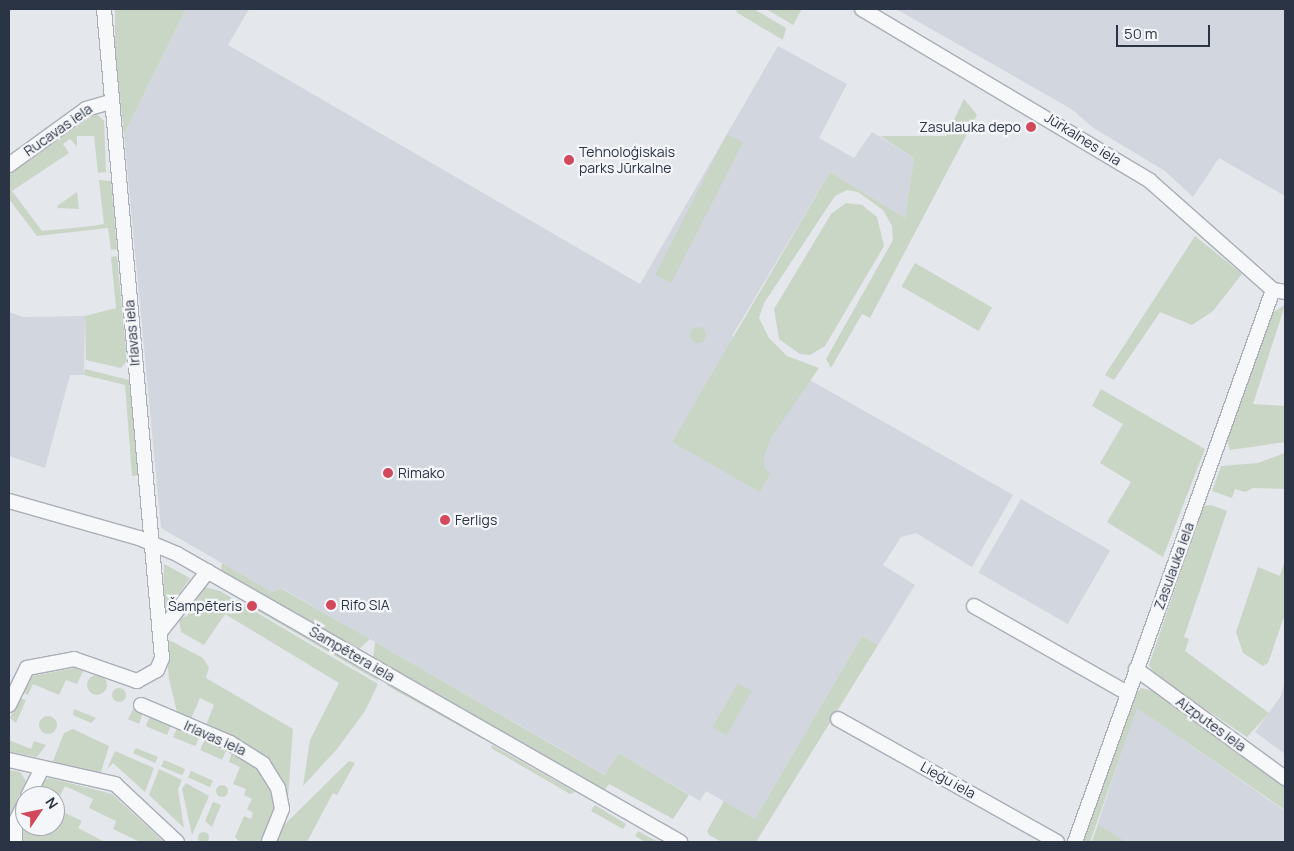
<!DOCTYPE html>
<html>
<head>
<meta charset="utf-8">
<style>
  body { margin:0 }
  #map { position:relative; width:1294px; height:851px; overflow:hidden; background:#e4e7ec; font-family:Manrope,sans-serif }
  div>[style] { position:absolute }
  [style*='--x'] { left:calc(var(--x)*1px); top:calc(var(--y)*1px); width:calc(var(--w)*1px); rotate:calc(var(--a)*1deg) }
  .built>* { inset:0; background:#d2d6de; transform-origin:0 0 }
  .green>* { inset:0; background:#c9d6c5; transform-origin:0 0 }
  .round { border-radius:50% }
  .roads { filter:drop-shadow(1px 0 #a9aeb7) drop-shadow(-1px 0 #a9aeb7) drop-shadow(0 1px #a9aeb7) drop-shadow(0 -1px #a9aeb7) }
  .minor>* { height:14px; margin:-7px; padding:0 7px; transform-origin:7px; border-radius:7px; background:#f7f8fa }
  .dots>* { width:14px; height:14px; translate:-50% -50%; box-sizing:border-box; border:2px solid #f4f6f9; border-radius:50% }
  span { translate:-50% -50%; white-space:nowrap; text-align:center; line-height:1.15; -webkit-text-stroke:4.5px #f4f6f9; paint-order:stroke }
  .poi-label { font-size:14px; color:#2b3445 }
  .right { translate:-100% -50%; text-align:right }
  .left { translate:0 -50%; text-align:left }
  .street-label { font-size:14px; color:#2b3445 }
  .frame { position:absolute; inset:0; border:10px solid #2b3445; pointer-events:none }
  .north { position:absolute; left:15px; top:786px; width:50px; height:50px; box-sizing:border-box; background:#f4f6f9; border:1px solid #a4a8b1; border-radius:50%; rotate:56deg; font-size:14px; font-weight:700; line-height:20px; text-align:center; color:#2b3445 }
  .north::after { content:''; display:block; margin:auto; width:18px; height:22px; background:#d1495b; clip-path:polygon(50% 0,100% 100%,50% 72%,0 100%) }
  .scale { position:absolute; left:1116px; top:25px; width:94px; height:22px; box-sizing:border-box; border:2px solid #2b3445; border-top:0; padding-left:6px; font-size:15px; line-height:18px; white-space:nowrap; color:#2b3445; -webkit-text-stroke:4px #f4f6f9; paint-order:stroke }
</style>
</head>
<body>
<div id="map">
  <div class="built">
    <i style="clip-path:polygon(186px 9px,249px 9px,228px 45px,640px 284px,778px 46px,847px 84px,819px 138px,854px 158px,872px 132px,914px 158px,905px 218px,830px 172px,732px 336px,1013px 495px,972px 567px,916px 533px,901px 537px,883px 565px,915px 585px,878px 645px,862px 636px,755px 819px,706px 791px,700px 801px,619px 753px,606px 775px,283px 589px,272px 592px,161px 528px,124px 134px)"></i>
    <i style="clip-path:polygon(896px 9px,1285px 9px,1285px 196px,1219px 158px,1193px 197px,1165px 171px,1092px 127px,1073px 110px)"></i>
    <i style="clip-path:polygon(9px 312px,23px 317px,85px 316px,84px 375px,70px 375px,45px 468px,9px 456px)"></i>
    <i style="left:1021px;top:499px;width:103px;height:85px;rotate:30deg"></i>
    <i style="clip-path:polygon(1285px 680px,1285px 754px,1255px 732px,1281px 696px)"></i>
    <i style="clip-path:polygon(1136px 707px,1285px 811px,1285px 842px,1092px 842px)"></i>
  </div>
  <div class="green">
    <i style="clip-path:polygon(115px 9px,186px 9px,124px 134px,115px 51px)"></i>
    <i style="clip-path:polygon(738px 9px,754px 9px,786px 28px,783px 40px,736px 12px)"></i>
    <i style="clip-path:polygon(766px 9px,802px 9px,793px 25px)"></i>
    <i style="clip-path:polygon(964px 99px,977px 115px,870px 318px,862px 314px,831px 368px,826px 359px,893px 240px,892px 226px,883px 210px,858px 192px,847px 190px,835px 196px,764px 303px,759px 318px,769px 338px,787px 356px,819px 368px,771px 438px,764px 456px,764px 467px,770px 474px,760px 492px,672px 442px,830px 172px,905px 218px,914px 158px,880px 136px,946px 136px)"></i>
    <i style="clip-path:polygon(96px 113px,104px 121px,106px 172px,98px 173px,94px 136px,77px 136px,77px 147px,70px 139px,63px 144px,69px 153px,12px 191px,42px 231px,92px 226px,104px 224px,99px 180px,111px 181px,117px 249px,111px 250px,108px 228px,37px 236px,9px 199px,9px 174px)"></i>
    <i style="left:727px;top:134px;width:18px;height:158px;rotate:27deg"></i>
    <i style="clip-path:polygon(77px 192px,79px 209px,58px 208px,57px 206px)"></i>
    <i style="clip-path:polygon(846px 203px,862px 205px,877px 217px,884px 246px,825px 346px,810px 355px,800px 354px,779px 339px,774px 309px,831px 214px)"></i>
    <i style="clip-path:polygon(1195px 236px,1242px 274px,1213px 311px,1192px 325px,1160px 312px,1114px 380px,1105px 375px)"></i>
    <i style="clip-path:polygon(117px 256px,127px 361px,121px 368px,86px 360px,85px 316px,116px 308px,111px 257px)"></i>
    <i style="left:915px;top:263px;width:89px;height:27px;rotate:30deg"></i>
    <i style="clip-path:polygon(1285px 305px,1253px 404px,1285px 406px,1285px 442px,1230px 450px,1227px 441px,1272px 313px)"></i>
    <i class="round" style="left:690px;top:327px;width:16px;height:16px"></i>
    <i style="clip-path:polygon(85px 369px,129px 380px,139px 475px,132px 476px,125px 385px,84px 375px)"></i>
    <i style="clip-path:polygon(1101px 389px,1205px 449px,1163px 557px,1107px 522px,1131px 482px,1100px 463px,1123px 424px,1092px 406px)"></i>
    <i style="clip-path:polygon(1285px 453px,1285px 489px,1253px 488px,1245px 492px,1235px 489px,1232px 498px,1212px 491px,1221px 466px,1258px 463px)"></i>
    <i style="clip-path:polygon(1211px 505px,1227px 511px,1184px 637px,1189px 639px,1185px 651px,1269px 713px,1247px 737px,1156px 676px,1149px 665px,1203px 506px)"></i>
    <i style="clip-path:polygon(1285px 560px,1285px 614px,1268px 663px,1263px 666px,1243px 653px,1236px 632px,1258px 567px,1280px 576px)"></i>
    <i style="clip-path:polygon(222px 563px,272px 592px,282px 589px,370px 639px,359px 649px,221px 570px)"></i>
    <i style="clip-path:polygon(164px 564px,190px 578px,169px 609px,163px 606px)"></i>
    <i style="clip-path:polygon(204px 587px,220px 591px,378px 684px,365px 711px,337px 749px,303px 786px,310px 740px,339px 683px,225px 614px,204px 645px,181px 632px,179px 619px,187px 616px)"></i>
    <i style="clip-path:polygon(258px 608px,375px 674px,378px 681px,258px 611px)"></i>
    <i style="clip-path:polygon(862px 636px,878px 645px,756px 842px,722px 842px,709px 835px,707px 831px,724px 801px,755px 819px)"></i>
    <i style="clip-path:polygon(171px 641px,203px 658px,209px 668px,206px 678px,293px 729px,288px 798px,259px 753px,210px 730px,206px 725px,214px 705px,200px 698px,191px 719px,177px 712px,169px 679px,166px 642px)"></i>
    <i style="clip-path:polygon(375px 642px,605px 775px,619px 753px,689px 795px,673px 819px,609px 784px,604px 791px,373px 658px)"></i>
    <i style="clip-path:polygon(74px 668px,83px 671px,77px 684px,66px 680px,59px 695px,33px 684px,28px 695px,22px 692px,28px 677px)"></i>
    <i class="round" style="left:87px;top:675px;width:20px;height:20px"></i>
    <i style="clip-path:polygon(391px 683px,483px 736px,483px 739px,386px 685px)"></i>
    <i style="left:738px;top:683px;width:16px;height:51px;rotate:30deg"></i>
    <i style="clip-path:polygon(1141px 688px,1154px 691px,1285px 787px,1285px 810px,1137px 708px,1090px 842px,1083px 842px,1133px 697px)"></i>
    <i class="round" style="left:112px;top:688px;width:14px;height:14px"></i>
    <i style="clip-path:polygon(19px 698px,26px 700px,16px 723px,10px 718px)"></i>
    <i style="clip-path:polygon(74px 709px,96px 718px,91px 723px,73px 715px)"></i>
    <i style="clip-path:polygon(133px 709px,143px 713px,139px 724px,128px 719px)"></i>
    <i class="round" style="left:39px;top:716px;width:18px;height:18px"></i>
    <i style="left:150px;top:716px;width:23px;height:11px;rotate:23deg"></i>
    <i style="left:177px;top:728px;width:24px;height:10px;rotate:22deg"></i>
    <i style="clip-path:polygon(73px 729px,109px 746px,101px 772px,56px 766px,53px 761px,64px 733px)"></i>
    <i style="left:205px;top:739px;width:24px;height:12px;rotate:24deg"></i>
    <i style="clip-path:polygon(9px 740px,31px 749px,34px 741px,46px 745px,37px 757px,9px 752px)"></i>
    <i style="clip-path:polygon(492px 745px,575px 792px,570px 794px,491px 748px)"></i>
    <i style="clip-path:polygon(136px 748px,158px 757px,155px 763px,133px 753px)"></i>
    <i style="clip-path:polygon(115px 751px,154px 768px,145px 792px,113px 763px,107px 769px)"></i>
    <i style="clip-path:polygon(232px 752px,258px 768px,272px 791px,274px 814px,261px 842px,240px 842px,235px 837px,244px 816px,251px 819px,253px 813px,247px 809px,252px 799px,244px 795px,246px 789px,233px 784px,240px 767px,229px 762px)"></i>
    <i style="left:164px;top:760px;width:23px;height:7px;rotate:23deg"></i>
    <i style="clip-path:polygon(349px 761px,355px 763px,337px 795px,333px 793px,307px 842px,274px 842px,285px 824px)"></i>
    <i style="clip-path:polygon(159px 769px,182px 780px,178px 789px,184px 828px,149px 795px)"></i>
    <i style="clip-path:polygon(9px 770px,20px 772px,26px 781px,9px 818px)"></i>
    <i style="left:191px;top:771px;width:24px;height:7px;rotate:24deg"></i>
    <i style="clip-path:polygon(50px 778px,112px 794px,164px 842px,140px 842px,113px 829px,116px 821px,89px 808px,93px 799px,65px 786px,55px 806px,55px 796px,37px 796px,43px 780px)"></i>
    <i style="clip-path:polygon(186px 783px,209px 796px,192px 835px,182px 789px)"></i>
    <i class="round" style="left:216px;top:785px;width:12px;height:12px"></i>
    <i style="clip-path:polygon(213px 802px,221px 805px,212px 827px,205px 821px)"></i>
    <i style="clip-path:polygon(595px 805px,626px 824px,623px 829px,591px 811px)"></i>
    <i style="clip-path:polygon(55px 808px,82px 821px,78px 828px,105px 842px,21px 842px,19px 829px,25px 815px,25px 826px,55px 826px)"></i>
    <i style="clip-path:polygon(1098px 825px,1105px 829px,1126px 842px,1092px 842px)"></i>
    <i style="clip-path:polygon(638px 831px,658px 842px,645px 842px,635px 836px)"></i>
    <i class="round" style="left:197.5px;top:831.5px;width:11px;height:11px"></i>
  </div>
  <div class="roads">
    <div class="minor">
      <i style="--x:862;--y:9;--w:335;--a:30.8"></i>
      <i style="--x:1150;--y:181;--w:164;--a:41.5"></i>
      <i style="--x:1273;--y:290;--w:12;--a:9"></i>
      <i style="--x:9;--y:165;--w:95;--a:-36"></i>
      <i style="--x:86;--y:109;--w:26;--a:-16"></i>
      <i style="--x:9;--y:501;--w:135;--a:15.9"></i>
      <i style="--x:139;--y:538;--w:41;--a:22.8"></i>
      <i style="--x:177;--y:554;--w:580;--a:29.79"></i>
      <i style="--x:974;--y:606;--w:176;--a:29.6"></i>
      <i style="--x:161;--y:631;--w:76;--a:-51.9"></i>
      <i style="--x:1136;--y:669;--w:185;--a:36.2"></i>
      <i style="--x:9;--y:705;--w:41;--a:-64.1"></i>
      <i style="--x:27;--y:668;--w:48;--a:-10.8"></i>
      <i style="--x:74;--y:659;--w:67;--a:19.2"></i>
      <i style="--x:137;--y:681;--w:23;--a:-29"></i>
      <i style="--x:157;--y:670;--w:13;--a:-67"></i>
      <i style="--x:162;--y:658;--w:652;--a:-95.11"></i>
      <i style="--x:141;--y:705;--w:97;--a:23.1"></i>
      <i style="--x:230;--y:743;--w:39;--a:32"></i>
      <i style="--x:263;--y:764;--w:28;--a:58"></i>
      <i style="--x:278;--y:788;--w:21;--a:79"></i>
      <i style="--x:282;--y:809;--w:35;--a:112"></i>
      <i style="--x:838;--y:719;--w:251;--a:29.3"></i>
      <i style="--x:9;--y:760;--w:109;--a:12.8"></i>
      <i style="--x:115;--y:784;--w:85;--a:43.1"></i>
      <i style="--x:28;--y:796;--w:31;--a:-63"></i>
      <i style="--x:15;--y:842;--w:19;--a:-90"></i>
      <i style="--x:15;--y:823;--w:22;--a:-63"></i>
      <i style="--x:1075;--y:842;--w:586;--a:-70.27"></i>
    </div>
  </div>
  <div class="dots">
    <i style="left:1031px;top:127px;background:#d1495b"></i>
    <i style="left:569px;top:160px;background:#d1495b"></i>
    <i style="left:388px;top:473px;background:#d1495b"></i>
    <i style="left:445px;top:520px;background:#d1495b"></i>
    <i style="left:331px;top:605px;background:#d1495b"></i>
    <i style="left:252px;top:606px;background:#d1495b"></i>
  </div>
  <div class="poi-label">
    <span class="right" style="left:1021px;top:127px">Zasulauka depo</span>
    <span class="left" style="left:579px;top:160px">Tehnoloģiskais<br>parks Jūrkalne</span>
    <span class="left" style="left:398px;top:473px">Rimako</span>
    <span class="left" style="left:455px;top:520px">Ferligs</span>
    <span class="left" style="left:341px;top:605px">Rifo SIA</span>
    <span class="right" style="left:242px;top:606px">Šampēteris</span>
  </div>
  <div class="street-label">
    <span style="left:58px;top:130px;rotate:-35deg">Rucavas iela</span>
    <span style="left:1083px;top:139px;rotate:32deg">Jūrkalnes iela</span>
    <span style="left:132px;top:333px;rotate:-95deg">Irlavas iela</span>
    <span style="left:1174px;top:566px;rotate:-70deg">Zasulauka iela</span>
    <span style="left:352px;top:654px;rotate:30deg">Šampētera iela</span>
    <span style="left:1211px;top:724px;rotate:36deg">Aizputes iela</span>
    <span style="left:215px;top:738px;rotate:24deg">Irlavas iela</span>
    <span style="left:948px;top:780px;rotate:29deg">Lieģu iela</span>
  </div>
  <div class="frame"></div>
  <div class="north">N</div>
  <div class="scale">50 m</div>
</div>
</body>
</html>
